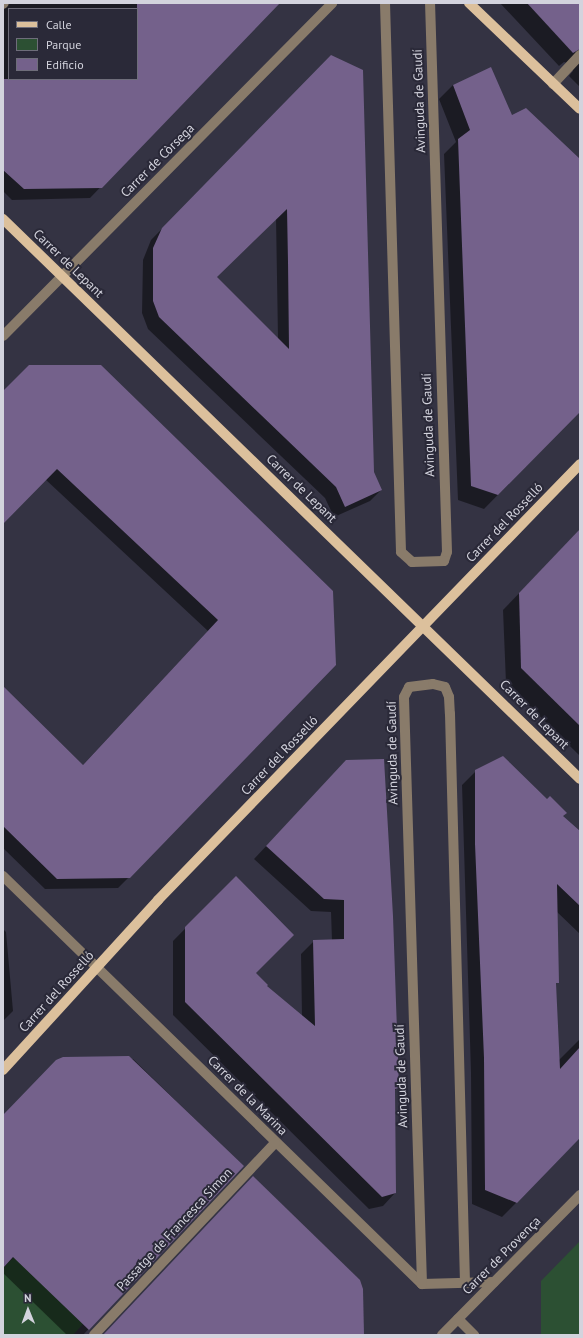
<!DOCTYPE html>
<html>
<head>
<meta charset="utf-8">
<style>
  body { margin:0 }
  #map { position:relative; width:583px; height:1338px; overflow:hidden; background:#343343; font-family:"PT Sans",sans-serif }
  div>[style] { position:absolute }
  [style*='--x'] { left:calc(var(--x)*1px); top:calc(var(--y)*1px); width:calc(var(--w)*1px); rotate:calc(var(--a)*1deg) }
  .green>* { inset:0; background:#2c5033 }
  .shadow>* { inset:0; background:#0007 }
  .building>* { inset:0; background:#74618b }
  .minor>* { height:10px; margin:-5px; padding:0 5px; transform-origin:5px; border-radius:5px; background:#897b6a }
  .major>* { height:10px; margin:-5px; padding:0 5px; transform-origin:5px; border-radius:5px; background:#dcc09c }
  span { translate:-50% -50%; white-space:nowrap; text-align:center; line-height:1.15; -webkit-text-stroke:4px #2a2938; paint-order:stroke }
  .street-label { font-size:13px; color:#d3d3dd }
  .frame { position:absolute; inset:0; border:4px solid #d3d3dd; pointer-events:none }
  .legend { position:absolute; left:8px; top:8px; width:130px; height:72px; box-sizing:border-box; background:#2a2938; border:1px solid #6e6d7a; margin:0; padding:5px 7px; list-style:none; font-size:12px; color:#d3d3dd }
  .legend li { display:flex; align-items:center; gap:8px; height:20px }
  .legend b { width:20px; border:1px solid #6e6d7a }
  .north { position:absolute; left:8px; top:1290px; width:40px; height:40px; -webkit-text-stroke:3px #2a2938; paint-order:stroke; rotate:359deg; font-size:11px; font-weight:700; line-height:16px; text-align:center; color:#d3d3dd }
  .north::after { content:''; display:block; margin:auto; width:14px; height:18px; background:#d3d3dd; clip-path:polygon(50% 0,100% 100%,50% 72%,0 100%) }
</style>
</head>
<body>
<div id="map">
  <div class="green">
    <i style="clip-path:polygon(580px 1241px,580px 1335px,541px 1335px,541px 1281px)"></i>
    <i style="clip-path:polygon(14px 1257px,83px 1324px,73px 1335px,3px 1335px,3px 1268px)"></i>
  </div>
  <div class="shadow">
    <i style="clip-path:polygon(evenodd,3px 3px,278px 3px,90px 198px,12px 200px,3px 191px,3px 3px,9px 9px,137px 9px,137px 79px,9px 79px,9px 9px)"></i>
    <i style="clip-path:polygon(500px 3px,580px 3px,580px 87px,569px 76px,573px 71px,571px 64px,564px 62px,559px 66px)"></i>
    <i style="clip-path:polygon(evenodd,332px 56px,373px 472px,381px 490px,370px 501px,334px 517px,325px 498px,148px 329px,142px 313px,143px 260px,151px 240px,332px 56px,276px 218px,278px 339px,216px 277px,276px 218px)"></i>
    <i style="clip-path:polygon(453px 85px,580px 161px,580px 411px,484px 509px,458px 500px,444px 154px,456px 142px,439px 99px)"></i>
    <i style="clip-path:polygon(3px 393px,332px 591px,129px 877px,118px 888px,45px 889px,3px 848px,3px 687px,82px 766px,208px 631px,45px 479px,3px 523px)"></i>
    <i style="clip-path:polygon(580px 530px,580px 756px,506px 683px,503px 610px)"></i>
    <i style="clip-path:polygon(476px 771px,562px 816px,580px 833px,580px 934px,556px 911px,555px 974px,558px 1061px,580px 1039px,580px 1138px,502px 1217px,472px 1204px,471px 1073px,462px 785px)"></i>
    <i style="clip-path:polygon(334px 774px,398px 1087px,394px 1091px,395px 1193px,383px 1206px,369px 1209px,173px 1015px,173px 941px,236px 877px,254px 973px,265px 986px,302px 1017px,301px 954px,314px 941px,332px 941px,331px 912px,311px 911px,254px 859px)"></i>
    <i style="clip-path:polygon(3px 929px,6px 932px,13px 1011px,3px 1021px)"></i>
    <i style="clip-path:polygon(63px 1058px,133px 1059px,243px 1166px,83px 1335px,67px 1335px,3px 1273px,3px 1116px)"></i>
  </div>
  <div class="building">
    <i style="clip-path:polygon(137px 3px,280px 3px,102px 188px,24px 189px,3px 170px,3px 79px,137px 79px)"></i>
    <i style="clip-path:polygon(527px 3px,580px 3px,580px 49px,573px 53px)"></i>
    <i style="clip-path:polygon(evenodd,331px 55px,363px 70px,374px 472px,382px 490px,345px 507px,336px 487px,159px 317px,153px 301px,153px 248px,162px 228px,331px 55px,287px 209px,288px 262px,289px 349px,217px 277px,287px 209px)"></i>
    <i style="clip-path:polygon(491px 67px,512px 115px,526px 108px,580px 159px,580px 412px,498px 495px,471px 486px,458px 139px,470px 130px,453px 85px)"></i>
    <i style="clip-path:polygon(29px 365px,101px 365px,333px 591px,336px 665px,130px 878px,57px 879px,3px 826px,3px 686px,83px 765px,218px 620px,57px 469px,3px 524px,3px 391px)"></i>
    <i style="clip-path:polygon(580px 529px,580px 726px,521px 668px,519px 593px)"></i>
    <i style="clip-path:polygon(503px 756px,547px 799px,550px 796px,567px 813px,563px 816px,580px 831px,580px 906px,557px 884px,559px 983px,556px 983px,560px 1069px,580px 1047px,580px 1138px,517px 1203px,485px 1190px,484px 1058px,475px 844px,475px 770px)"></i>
    <i style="clip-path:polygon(384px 759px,393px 916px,399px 1088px,395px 1089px,396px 1193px,382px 1197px,185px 1002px,185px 927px,236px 876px,294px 935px,256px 973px,268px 985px,267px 986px,315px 1026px,313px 940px,344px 939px,344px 900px,324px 899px,266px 846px,346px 760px)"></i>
    <i style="clip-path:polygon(129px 1056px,244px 1166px,89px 1330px,13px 1257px,3px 1268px,3px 1115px,56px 1060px,63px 1057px)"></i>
    <i style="clip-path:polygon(253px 1176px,360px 1280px,363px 1289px,364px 1335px,103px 1335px)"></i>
  </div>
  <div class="minor">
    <i style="--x:385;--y:3;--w:549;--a:88.33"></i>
    <i style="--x:401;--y:552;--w:15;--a:42"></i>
    <i style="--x:412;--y:562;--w:32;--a:-2"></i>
    <i style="--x:444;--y:561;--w:9;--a:-72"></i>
    <i style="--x:447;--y:552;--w:549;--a:-91.77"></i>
    <i style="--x:3;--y:4;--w:1;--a:-45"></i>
    <i style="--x:553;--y:84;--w:40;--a:-47"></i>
    <i style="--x:3;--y:336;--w:468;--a:-45.3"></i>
    <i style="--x:3;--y:876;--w:585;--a:44.24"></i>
    <i style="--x:422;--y:1284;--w:72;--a:-1.6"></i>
    <i style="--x:422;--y:1284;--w:587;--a:-91.76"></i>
    <i style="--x:404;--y:697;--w:11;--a:-63"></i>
    <i style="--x:409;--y:687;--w:24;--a:-7"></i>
    <i style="--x:433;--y:684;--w:12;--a:14"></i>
    <i style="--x:445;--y:687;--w:11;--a:68"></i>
    <i style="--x:449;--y:697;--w:17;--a:87"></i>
    <i style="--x:450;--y:714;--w:569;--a:88.49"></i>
    <i style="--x:458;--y:1319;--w:23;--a:45"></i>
    <i style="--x:94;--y:1335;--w:264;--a:-46.7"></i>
    <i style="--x:442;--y:1335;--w:197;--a:-45.4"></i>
  </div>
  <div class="major">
    <i style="--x:469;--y:3;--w:153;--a:43.7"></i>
    <i style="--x:3;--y:219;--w:804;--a:44.14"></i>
    <i style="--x:3;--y:1070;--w:230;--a:-47.6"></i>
    <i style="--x:158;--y:900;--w:607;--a:-45.93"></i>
  </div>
  <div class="street-label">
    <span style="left:420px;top:101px;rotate:-92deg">Avinguda de Gaudí</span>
    <span style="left:158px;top:161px;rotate:-45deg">Carrer de Còrsega</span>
    <span style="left:68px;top:264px;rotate:44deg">Carrer de Lepant</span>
    <span style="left:429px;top:425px;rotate:-92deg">Avinguda de Gaudí</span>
    <span style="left:301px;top:489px;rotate:44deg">Carrer de Lepant</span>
    <span style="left:505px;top:523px;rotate:-46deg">Carrer del Rosselló</span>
    <span style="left:534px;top:715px;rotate:45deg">Carrer de Lepant</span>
    <span style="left:393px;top:753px;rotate:-91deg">Avinguda de Gaudí</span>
    <span style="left:280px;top:756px;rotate:-46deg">Carrer del Rosselló</span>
    <span style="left:57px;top:992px;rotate:-48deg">Carrer del Rosselló</span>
    <span style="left:402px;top:1076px;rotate:-92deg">Avinguda de Gaudí</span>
    <span style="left:247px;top:1096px;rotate:45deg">Carrer de la Marina</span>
    <span style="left:175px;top:1230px;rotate:-47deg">Passatge de Francesca Simon</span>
    <span style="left:502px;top:1256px;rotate:-45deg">Carrer de Provença</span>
  </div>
  <div class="frame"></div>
  <ul class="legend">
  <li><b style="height:5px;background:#dcc09c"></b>Calle</li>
  <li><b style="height:11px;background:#2c5033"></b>Parque</li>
  <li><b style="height:11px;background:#74618b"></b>Edificio</li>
  </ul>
  <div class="north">N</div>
</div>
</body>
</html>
